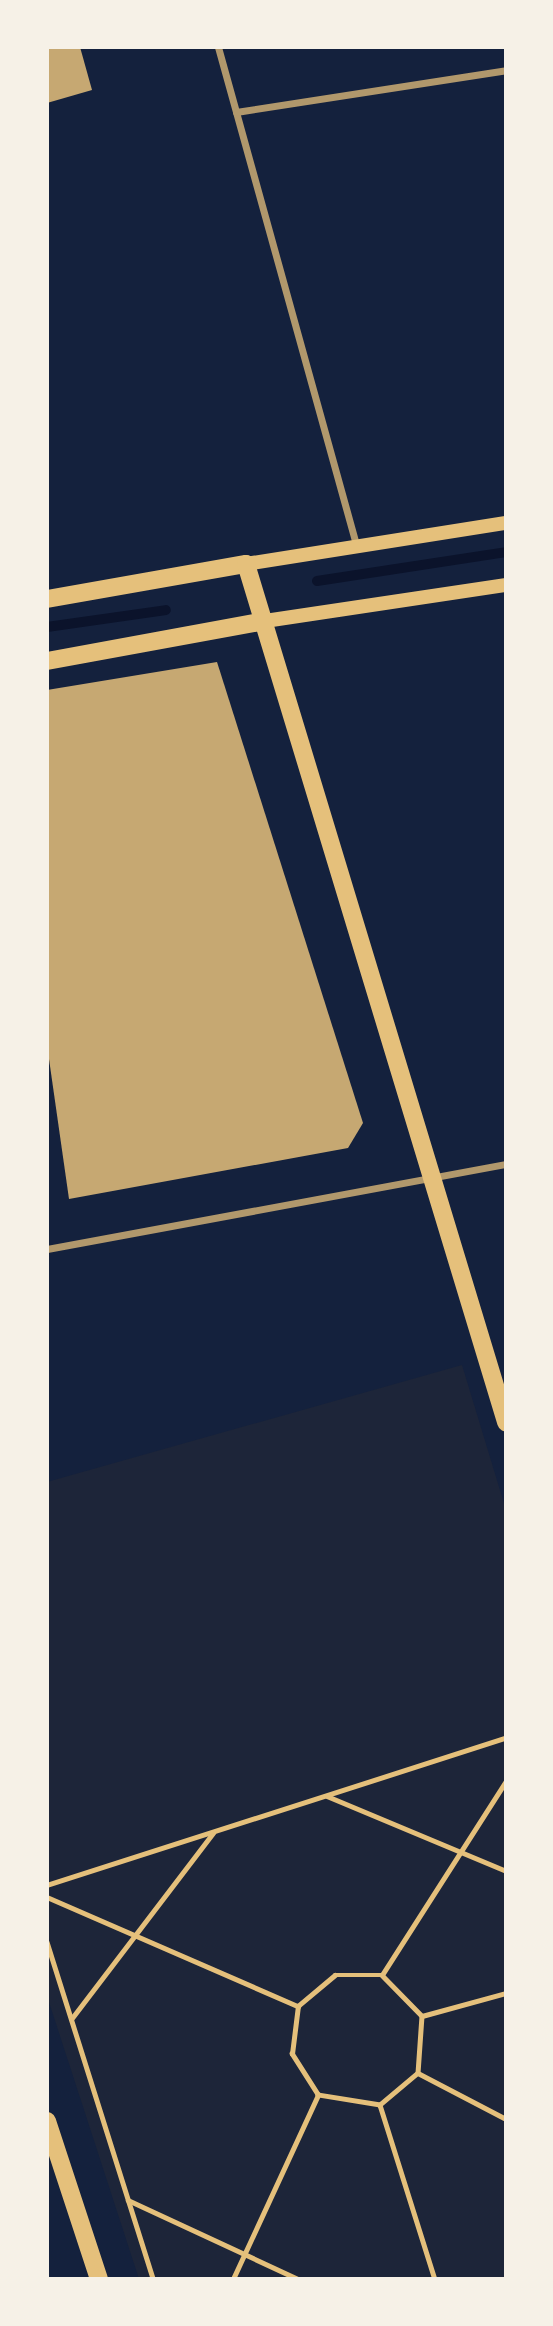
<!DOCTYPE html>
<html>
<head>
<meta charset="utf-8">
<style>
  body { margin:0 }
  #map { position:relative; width:553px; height:2326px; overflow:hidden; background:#14213d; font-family:Karla,sans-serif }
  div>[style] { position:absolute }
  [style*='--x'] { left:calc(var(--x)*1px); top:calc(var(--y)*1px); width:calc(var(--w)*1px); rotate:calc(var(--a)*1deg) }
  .green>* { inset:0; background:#1d2539 }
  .stream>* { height:10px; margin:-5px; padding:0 5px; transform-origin:5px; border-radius:5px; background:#0b132b }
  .building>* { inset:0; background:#c6a872 }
  .path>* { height:4.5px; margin:-2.25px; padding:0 2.25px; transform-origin:2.25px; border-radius:2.25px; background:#e5c07b }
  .minor>* { height:7px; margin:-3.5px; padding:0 3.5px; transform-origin:3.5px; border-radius:3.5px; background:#b1986c }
  .secondary>* { height:14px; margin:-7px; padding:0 7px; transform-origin:7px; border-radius:7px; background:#e5c07b }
  .primary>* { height:18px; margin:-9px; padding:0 9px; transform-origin:9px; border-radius:9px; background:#e5c07b }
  span { translate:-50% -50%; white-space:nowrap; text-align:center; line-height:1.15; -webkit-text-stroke:6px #f6f1e7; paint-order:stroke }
  .frame { position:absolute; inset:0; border:49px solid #f6f1e7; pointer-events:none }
</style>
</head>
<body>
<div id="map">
  <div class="green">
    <i style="clip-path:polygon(462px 1365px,506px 1510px,506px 2279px,139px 2279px,47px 1996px,47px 1482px)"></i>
  </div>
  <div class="stream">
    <i style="--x:317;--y:581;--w:191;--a:-8.7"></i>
    <i style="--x:47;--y:627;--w:120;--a:-8.1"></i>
  </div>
  <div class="building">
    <i style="clip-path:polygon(80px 47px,92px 90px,47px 103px,47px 48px)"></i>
    <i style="clip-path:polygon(217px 662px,363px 1123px,348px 1148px,69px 1199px,47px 1045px,47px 690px)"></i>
  </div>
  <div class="path">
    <i style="--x:327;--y:1796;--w:194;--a:22.7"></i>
    <i style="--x:47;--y:1885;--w:482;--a:-17.8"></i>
    <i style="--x:47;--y:1897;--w:274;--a:23.5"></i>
    <i style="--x:47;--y:1942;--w:353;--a:72.5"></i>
    <i style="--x:335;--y:1975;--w:47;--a:0"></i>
    <i style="--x:382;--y:1975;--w:57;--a:45.7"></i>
    <i style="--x:422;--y:2016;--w:57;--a:94"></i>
    <i style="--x:418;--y:2073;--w:50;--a:139.9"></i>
    <i style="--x:380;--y:2105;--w:63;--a:-170.8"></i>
    <i style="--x:318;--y:2095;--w:49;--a:-122.4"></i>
    <i style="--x:292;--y:2054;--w:48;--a:-82.9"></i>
    <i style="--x:298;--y:2006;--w:48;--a:-40"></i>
    <i style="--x:382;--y:1975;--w:230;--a:-57.4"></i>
    <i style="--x:422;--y:2016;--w:87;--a:-15.3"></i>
    <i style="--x:72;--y:2018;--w:233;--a:-52.7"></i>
    <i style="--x:418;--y:2073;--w:99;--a:27.6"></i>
    <i style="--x:380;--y:2105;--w:182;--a:72.5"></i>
    <i style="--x:128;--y:2200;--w:187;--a:24.9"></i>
    <i style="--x:233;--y:2279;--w:203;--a:-65.2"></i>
  </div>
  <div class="minor">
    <i style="--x:218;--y:47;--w:520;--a:74.49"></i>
    <i style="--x:236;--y:112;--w:273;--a:-8.8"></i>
    <i style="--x:47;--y:1249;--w:467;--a:-10.5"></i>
  </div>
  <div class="secondary">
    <i style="--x:246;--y:564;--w:263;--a:-9"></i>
    <i style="--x:265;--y:621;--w:244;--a:-8.5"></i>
  </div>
  <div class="primary">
    <i style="--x:47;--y:599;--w:202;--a:-10"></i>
    <i style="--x:246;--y:564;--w:897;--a:73.14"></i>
    <i style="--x:47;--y:661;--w:222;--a:-10.4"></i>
    <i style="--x:47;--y:2121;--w:166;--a:71.8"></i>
  </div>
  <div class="frame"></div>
</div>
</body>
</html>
